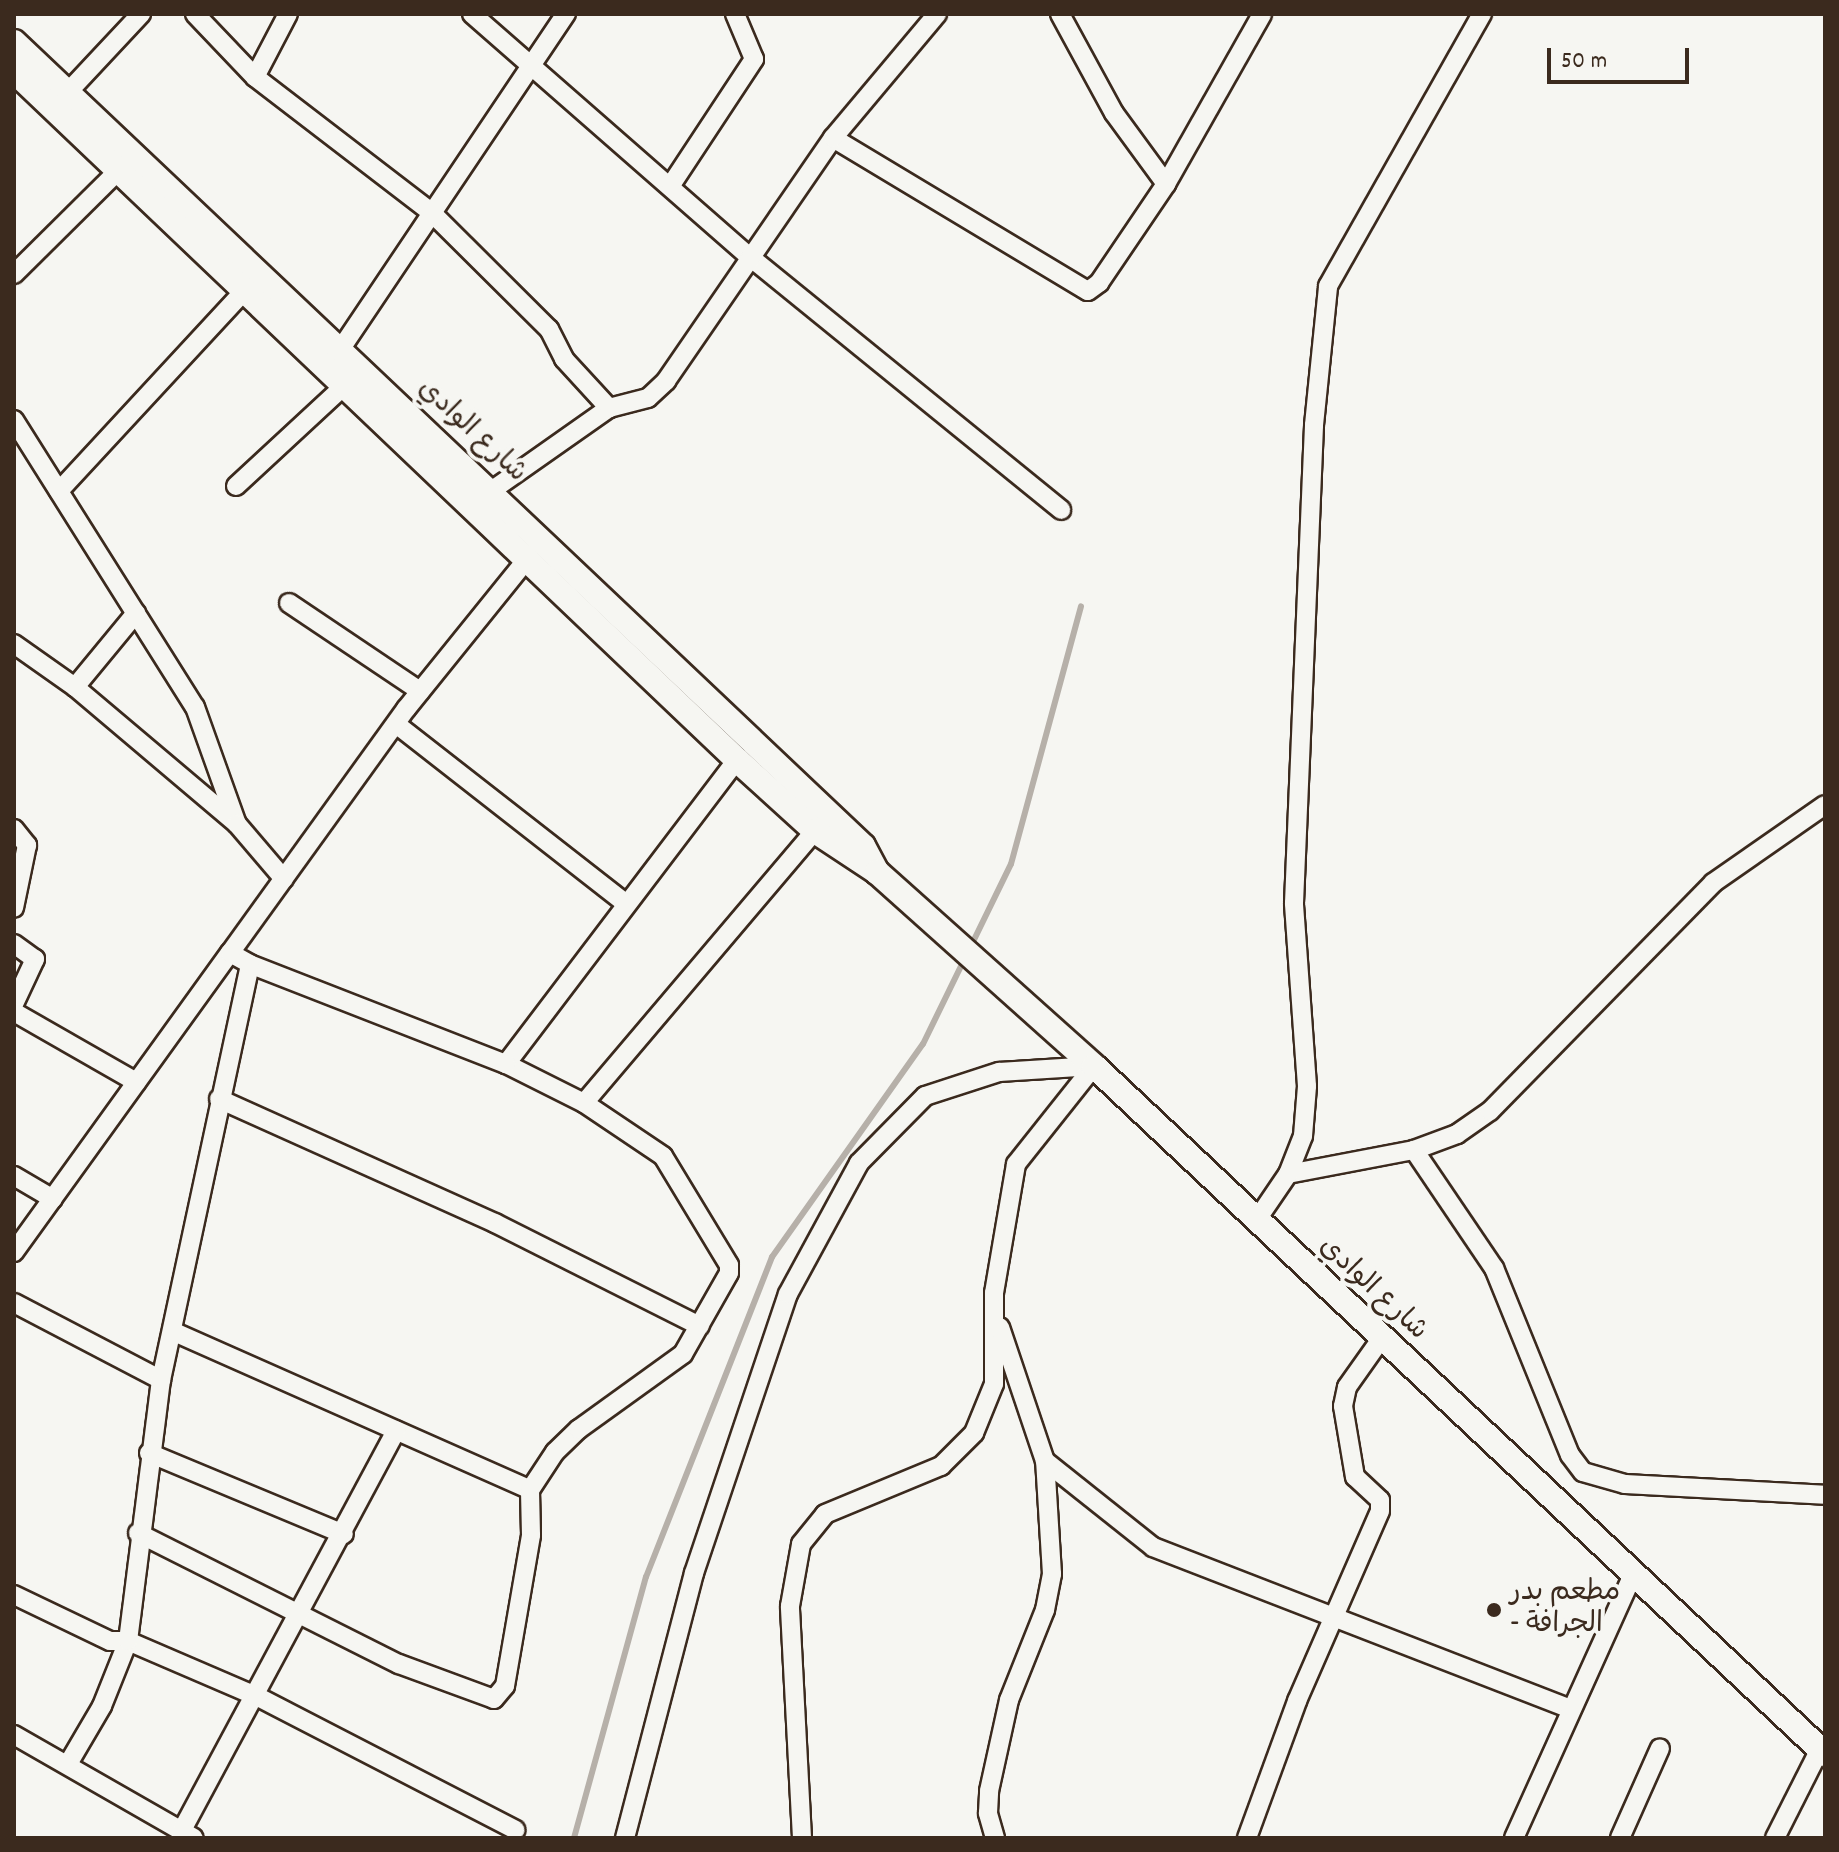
<!DOCTYPE html>
<html>
<head>
<meta charset="utf-8">
<style>
  body { margin:0 }
  #map { position:relative; width:1839px; height:1852px; overflow:hidden; background:#f6f6f2; font-family:Dekko,"Playpen Sans Arabic",sans-serif }
  div>[style] { position:absolute }
  [style*='--x'] { left:calc(var(--x)*1px); top:calc(var(--y)*1px); width:calc(var(--w)*1px); rotate:calc(var(--a)*1deg) }
  .stream>* { height:6px; margin:-3px; padding:0 3px; transform-origin:3px; border-radius:3px; background:#b6b0a9 }
  .roads { filter:drop-shadow(2px 0 #3b2a1e) drop-shadow(-2px 0 #3b2a1e) drop-shadow(0 2px #3b2a1e) drop-shadow(0 -2px #3b2a1e) }
  .street>* { height:18px; margin:-9px; padding:0 9px; transform-origin:9px; border-radius:9px; background:#f6f6f2 }
  .secondary>* { height:24px; margin:-12px; padding:0 12px; transform-origin:12px; border-radius:12px; background:#f6f6f2 }
  .dots>* { width:22px; height:22px; translate:-50% -50%; box-sizing:border-box; border:4px solid #f6f6f2; border-radius:50% }
  span { translate:-50% -50%; white-space:nowrap; text-align:center; line-height:1.15; -webkit-text-stroke:8px #f6f6f2; paint-order:stroke }
  .street-label { font-size:28px; color:#3b2a1e }
  .poi-label { font-size:28px; color:#3b2a1e }
  .left { translate:0 -50%; text-align:left }
  .frame { position:absolute; inset:0; border:16px solid #3b2a1e; pointer-events:none }
  .scale { position:absolute; left:1547px; top:48px; width:142px; height:36px; box-sizing:border-box; border:4px solid #3b2a1e; border-top:0; padding-left:10px; font-size:24px; line-height:28px; white-space:nowrap; color:#3b2a1e; -webkit-text-stroke:6px #f6f6f2; paint-order:stroke }
</style>
</head>
<body>
<div id="map">
  <div class="stream">
    <i style="--x:970;--y:948;--w:93;--a:-64"></i>
    <i style="--x:1011;--y:864;--w:267;--a:-74.8"></i>
    <i style="--x:574;--y:1838;--w:271;--a:-74.6"></i>
    <i style="--x:646;--y:1577;--w:344;--a:-68.5"></i>
    <i style="--x:772;--y:1257;--w:261;--a:-54.7"></i>
    <i style="--x:923;--y:1044;--w:96;--a:-64"></i>
  </div>
  <div class="roads">
    <div class="street">
      <i style="--x:195;--y:14;--w:87;--a:46.4"></i>
      <i style="--x:255;--y:77;--w:223;--a:37.5"></i>
      <i style="--x:432;--y:213;--w:165;--a:44.8"></i>
      <i style="--x:549;--y:329;--w:34;--a:63"></i>
      <i style="--x:564;--y:359;--w:67;--a:47.4"></i>
      <i style="--x:472;--y:14;--w:369;--a:41.2"></i>
      <i style="--x:750;--y:257;--w:401;--a:39.1"></i>
      <i style="--x:1060;--y:14;--w:113;--a:61.4"></i>
      <i style="--x:1114;--y:113;--w:88;--a:53.8"></i>
      <i style="--x:255;--y:77;--w:71;--a:-62.4"></i>
      <i style="--x:68;--y:92;--w:107;--a:-46.9"></i>
      <i style="--x:833;--y:138;--w:297;--a:31"></i>
      <i style="--x:1088;--y:291;--w:14;--a:-36"></i>
      <i style="--x:1099;--y:283;--w:120;--a:-55.9"></i>
      <i style="--x:1166;--y:184;--w:195;--a:-60.5"></i>
      <i style="--x:671;--y:185;--w:151;--a:-56.6"></i>
      <i style="--x:754;--y:59;--w:49;--a:-112.9"></i>
      <i style="--x:14;--y:274;--w:146;--a:-44.7"></i>
      <i style="--x:340;--y:350;--w:405;--a:-56.1"></i>
      <i style="--x:14;--y:420;--w:339;--a:57.8"></i>
      <i style="--x:195;--y:707;--w:124;--a:70.3"></i>
      <i style="--x:236;--y:486;--w:149;--a:-42.8"></i>
      <i style="--x:59;--y:491;--w:275;--a:-47.2"></i>
      <i style="--x:491;--y:491;--w:144;--a:-35.1"></i>
      <i style="--x:609;--y:408;--w:40;--a:-14.4"></i>
      <i style="--x:648;--y:398;--w:25;--a:-43"></i>
      <i style="--x:666;--y:381;--w:295;--a:-55.5"></i>
      <i style="--x:833;--y:138;--w:162;--a:-50"></i>
      <i style="--x:289;--y:603;--w:158;--a:33.9"></i>
      <i style="--x:14;--y:644;--w:75;--a:35.2"></i>
      <i style="--x:75;--y:687;--w:212;--a:40.2"></i>
      <i style="--x:237;--y:824;--w:72;--a:49.5"></i>
      <i style="--x:75;--y:687;--w:96;--a:-50.5"></i>
      <i style="--x:396;--y:724;--w:289;--a:38"></i>
      <i style="--x:14;--y:829;--w:21;--a:51"></i>
      <i style="--x:27;--y:845;--w:64;--a:101.7"></i>
      <i style="--x:14;--y:944;--w:26;--a:36"></i>
      <i style="--x:35;--y:959;--w:50;--a:115"></i>
      <i style="--x:14;--y:1012;--w:141;--a:29.8"></i>
      <i style="--x:506;--y:1064;--w:382;--a:-52.8"></i>
      <i style="--x:219;--y:1099;--w:303;--a:24.2"></i>
      <i style="--x:495;--y:1223;--w:229;--a:26.7"></i>
      <i style="--x:584;--y:1103;--w:357;--a:-49.7"></i>
      <i style="--x:1414;--y:1150;--w:143;--a:55.9"></i>
      <i style="--x:1494;--y:1268;--w:202;--a:67.9"></i>
      <i style="--x:1570;--y:1455;--w:21;--a:53"></i>
      <i style="--x:1583;--y:1472;--w:44;--a:15.9"></i>
      <i style="--x:1625;--y:1484;--w:200;--a:3.1"></i>
      <i style="--x:1288;--y:1174;--w:128;--a:-10.8"></i>
      <i style="--x:1414;--y:1150;--w:46;--a:-20.4"></i>
      <i style="--x:1457;--y:1134;--w:40;--a:-34.9"></i>
      <i style="--x:1490;--y:1111;--w:319;--a:-45.6"></i>
      <i style="--x:1713;--y:883;--w:136;--a:-34.9"></i>
      <i style="--x:14;--y:1176;--w:45;--a:30.5"></i>
      <i style="--x:1256;--y:1221;--w:57;--a:-55.8"></i>
      <i style="--x:1288;--y:1174;--w:41;--a:-68.5"></i>
      <i style="--x:1303;--y:1136;--w:50;--a:-85.4"></i>
      <i style="--x:1307;--y:1086;--w:183;--a:-94.1"></i>
      <i style="--x:1294;--y:903;--w:478;--a:-87.6"></i>
      <i style="--x:1314;--y:425;--w:140;--a:-84.2"></i>
      <i style="--x:1328;--y:286;--w:313;--a:-60.5"></i>
      <i style="--x:14;--y:1252;--w:369;--a:-54.2"></i>
      <i style="--x:14;--y:1303;--w:166;--a:27.6"></i>
      <i style="--x:172;--y:1331;--w:392;--a:23.9"></i>
      <i style="--x:149;--y:1453;--w:211;--a:22.6"></i>
      <i style="--x:1045;--y:1461;--w:138;--a:38.5"></i>
      <i style="--x:1153;--y:1547;--w:447;--a:21.2"></i>
      <i style="--x:138;--y:1533;--w:292;--a:26.7"></i>
      <i style="--x:399;--y:1664;--w:101;--a:20.2"></i>
      <i style="--x:494;--y:1699;--w:17;--a:-50"></i>
      <i style="--x:505;--y:1686;--w:153;--a:-80.2"></i>
      <i style="--x:531;--y:1535;--w:45;--a:-91.3"></i>
      <i style="--x:530;--y:1490;--w:45;--a:-56.7"></i>
      <i style="--x:555;--y:1452;--w:33;--a:-44"></i>
      <i style="--x:579;--y:1429;--w:128;--a:-35.8"></i>
      <i style="--x:683;--y:1354;--w:93;--a:-60.4"></i>
      <i style="--x:729;--y:1273;--w:8;--a:-90"></i>
      <i style="--x:729;--y:1265;--w:127;--a:-121.2"></i>
      <i style="--x:663;--y:1156;--w:95;--a:-146.1"></i>
      <i style="--x:584;--y:1103;--w:87;--a:-153.4"></i>
      <i style="--x:506;--y:1064;--w:275;--a:-158.7"></i>
      <i style="--x:14;--y:1595;--w:106;--a:25.6"></i>
      <i style="--x:110;--y:1641;--w:18;--a:0"></i>
      <i style="--x:128;--y:1641;--w:139;--a:23.3"></i>
      <i style="--x:256;--y:1696;--w:292;--a:27.3"></i>
      <i style="--x:14;--y:1735;--w:207;--a:29.8"></i>
      <i style="--x:68;--y:1764;--w:67;--a:-59.6"></i>
      <i style="--x:102;--y:1706;--w:70;--a:-68.2"></i>
      <i style="--x:128;--y:1641;--w:263;--a:-82.8"></i>
      <i style="--x:161;--y:1380;--w:425;--a:-77.9"></i>
      <i style="--x:250;--y:964;--w:23;--a:-151"></i>
      <i style="--x:230;--y:953;--w:301;--a:-54.2"></i>
      <i style="--x:406;--y:709;--w:193;--a:-51.1"></i>
      <i style="--x:182;--y:1830;--w:453;--a:-61.8"></i>
      <i style="--x:625;--y:1838;--w:274;--a:-75.4"></i>
      <i style="--x:694;--y:1573;--w:294;--a:-71.4"></i>
      <i style="--x:788;--y:1294;--w:149;--a:-61.5"></i>
      <i style="--x:859;--y:1163;--w:94;--a:-45.4"></i>
      <i style="--x:925;--y:1096;--w:78;--a:-18"></i>
      <i style="--x:999;--y:1072;--w:95;--a:-3.6"></i>
      <i style="--x:802;--y:1838;--w:232;--a:-93"></i>
      <i style="--x:790;--y:1606;--w:63;--a:-79.9"></i>
      <i style="--x:801;--y:1544;--w:38;--a:-51"></i>
      <i style="--x:825;--y:1514;--w:126;--a:-22.5"></i>
      <i style="--x:941;--y:1466;--w:47;--a:-45"></i>
      <i style="--x:974;--y:1433;--w:53;--a:-67.8"></i>
      <i style="--x:994;--y:1384;--w:91;--a:-90"></i>
      <i style="--x:994;--y:1293;--w:131;--a:-80.3"></i>
      <i style="--x:1016;--y:1164;--w:125;--a:-51.5"></i>
      <i style="--x:995;--y:1838;--w:26;--a:-106"></i>
      <i style="--x:988;--y:1813;--w:22;--a:-87"></i>
      <i style="--x:989;--y:1791;--w:93;--a:-77.6"></i>
      <i style="--x:1009;--y:1700;--w:97;--a:-68.2"></i>
      <i style="--x:1045;--y:1610;--w:37;--a:-79"></i>
      <i style="--x:1052;--y:1574;--w:113;--a:-93.5"></i>
      <i style="--x:1045;--y:1461;--w:141;--a:-108.6"></i>
      <i style="--x:1247;--y:1838;--w:146;--a:-69.9"></i>
      <i style="--x:1297;--y:1701;--w:207;--a:-66.4"></i>
      <i style="--x:1380;--y:1511;--w:11;--a:-90"></i>
      <i style="--x:1380;--y:1500;--w:34;--a:-137"></i>
      <i style="--x:1355;--y:1477;--w:72;--a:-99.6"></i>
      <i style="--x:1343;--y:1406;--w:19;--a:-78"></i>
      <i style="--x:1347;--y:1387;--w:59;--a:-54.7"></i>
      <i style="--x:1514;--y:1838;--w:286;--a:-65.7"></i>
      <i style="--x:1620;--y:1838;--w:98;--a:-66"></i>
      <i style="--x:1775;--y:1838;--w:100;--a:-63.2"></i>
    </div>
    <div class="secondary">
      <i style="--x:14;--y:42;--w:1169;--a:43.44"></i>
      <i style="--x:863;--y:846;--w:30;--a:62"></i>
      <i style="--x:14;--y:71;--w:999;--a:43.62"></i>
      <i style="--x:737;--y:760;--w:105;--a:42.3"></i>
      <i style="--x:815;--y:831;--w:74;--a:33.5"></i>
      <i style="--x:877;--y:872;--w:291;--a:41.8"></i>
      <i style="--x:1094;--y:1066;--w:1004;--a:43.26"></i>
    </div>
  </div>
  <div class="dots">
    <i style="left:1494px;top:1610px;background:#3b2a1e"></i>
  </div>
  <div class="street-label">
    <span style="left:471px;top:432px;rotate:43deg">شارع الوادي</span>
    <span style="left:1372px;top:1290px;rotate:43deg">شارع الوادي</span>
  </div>
  <div class="poi-label">
    <span class="left" style="left:1510px;top:1610px">مطعم بدر<br>- الجرافة</span>
  </div>
  <div class="frame"></div>
  <div class="scale">50 m</div>
</div>
</body>
</html>
